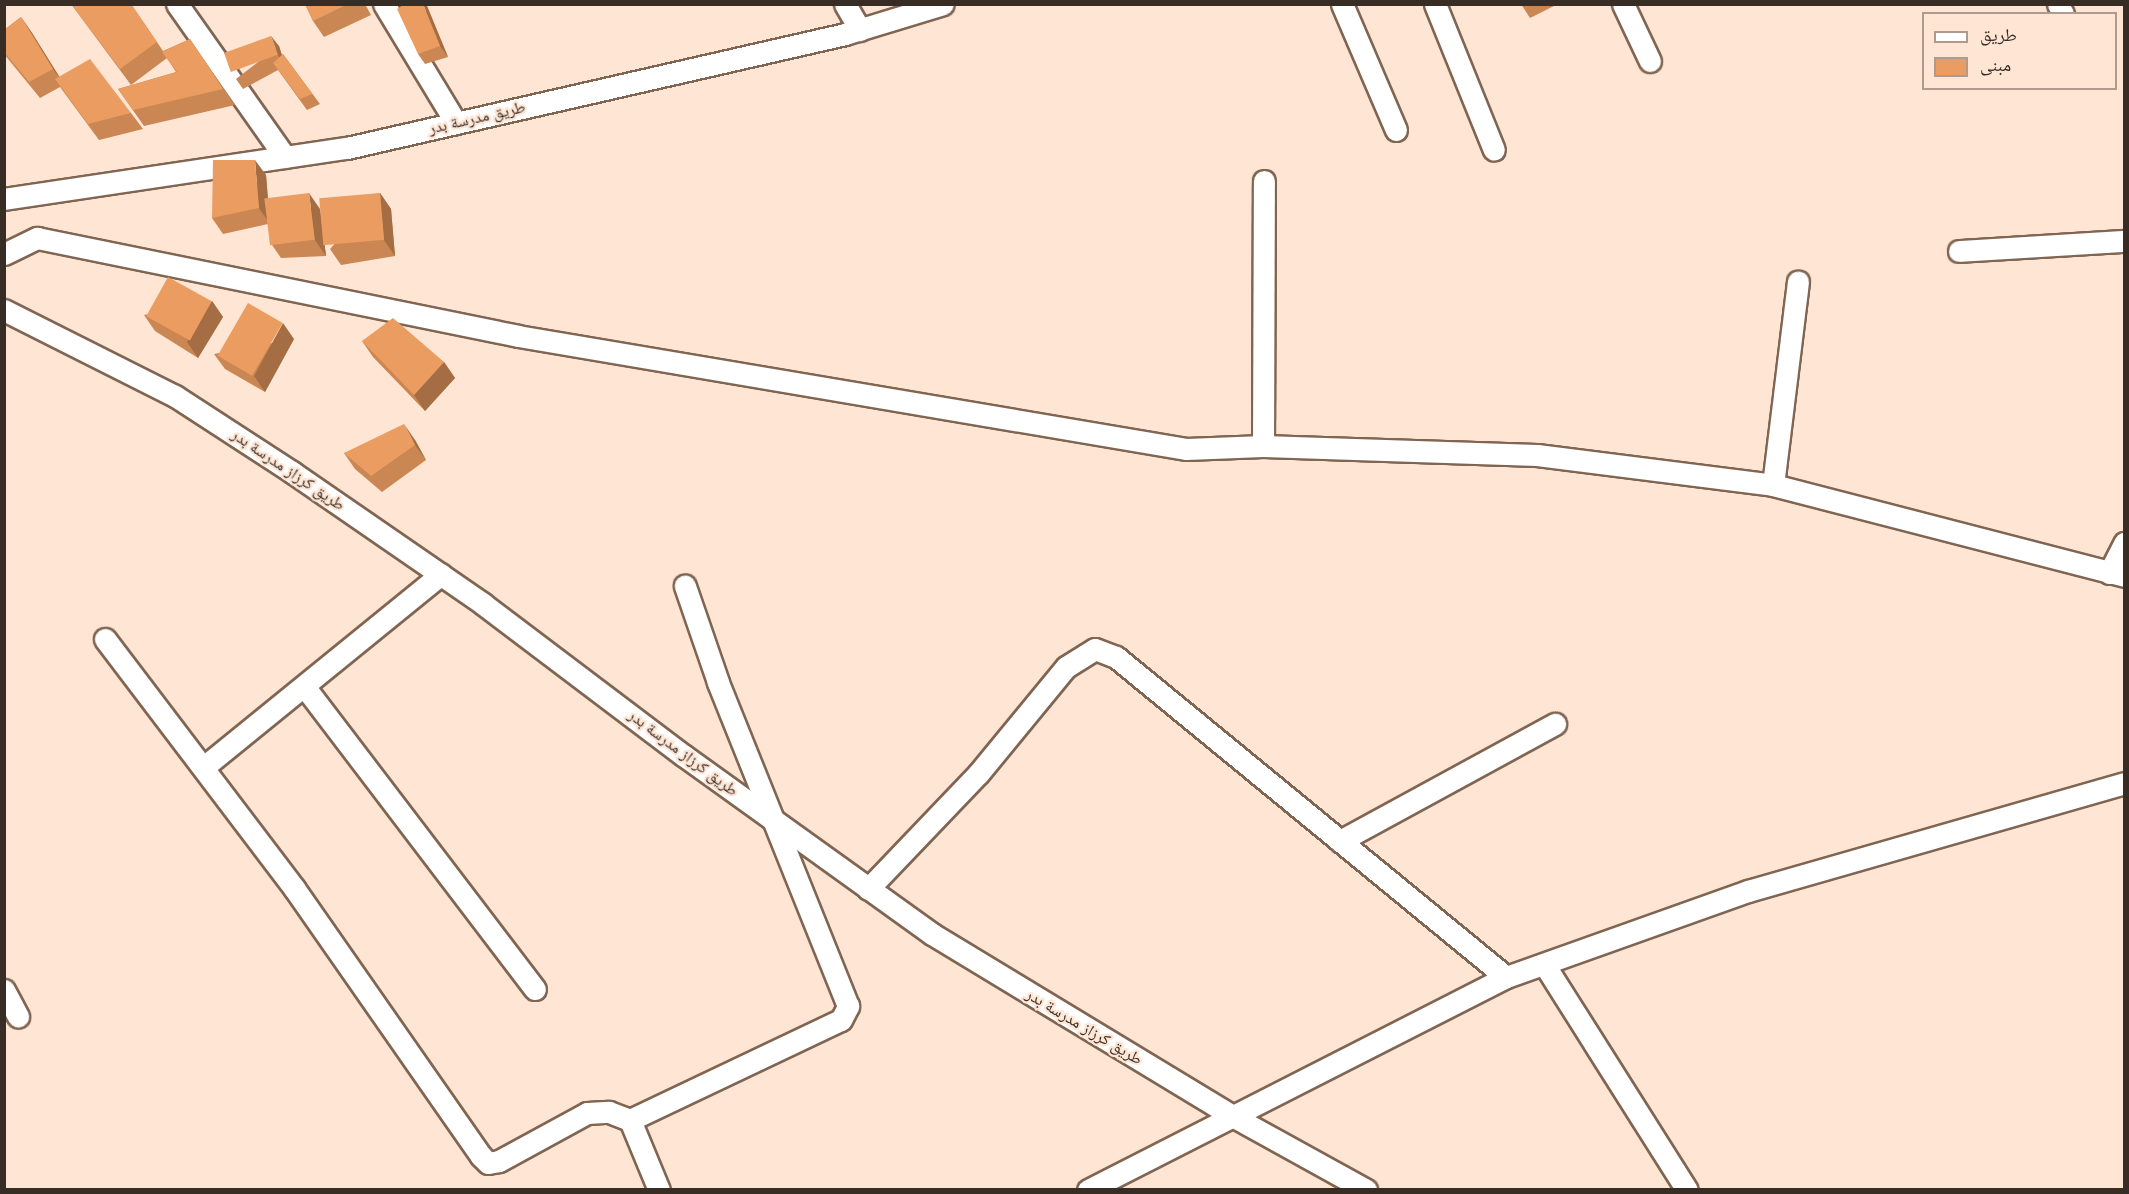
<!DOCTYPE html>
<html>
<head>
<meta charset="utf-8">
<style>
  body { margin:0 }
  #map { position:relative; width:2129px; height:1194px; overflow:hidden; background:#fee5d4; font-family:Helvetica,"Noto Naskh Arabic",sans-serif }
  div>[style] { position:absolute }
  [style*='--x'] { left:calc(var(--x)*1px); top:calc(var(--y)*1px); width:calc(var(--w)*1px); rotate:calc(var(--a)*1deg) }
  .roads { filter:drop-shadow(2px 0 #806552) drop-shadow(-2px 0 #806552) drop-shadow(0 2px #806552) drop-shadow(0 -2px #806552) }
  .minor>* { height:21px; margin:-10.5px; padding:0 10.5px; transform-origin:10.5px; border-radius:10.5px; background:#fff }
  .wall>* { inset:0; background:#ca8653 }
  .shaded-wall>* { inset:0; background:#a46d44 }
  .building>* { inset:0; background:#eb9c61; transform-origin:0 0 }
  span { translate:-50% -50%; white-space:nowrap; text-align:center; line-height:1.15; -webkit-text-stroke:4.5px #fee5d4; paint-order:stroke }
  .street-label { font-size:16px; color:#382d25 }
  .frame { position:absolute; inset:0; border:6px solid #382d25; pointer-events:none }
  .legend { position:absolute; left:1922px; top:12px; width:195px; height:78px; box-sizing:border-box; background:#fee5d4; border:2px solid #af9b8e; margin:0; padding:8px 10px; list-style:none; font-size:18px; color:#382d25 }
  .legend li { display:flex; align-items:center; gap:12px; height:30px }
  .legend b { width:30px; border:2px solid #af9b8e }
</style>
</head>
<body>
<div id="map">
  <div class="roads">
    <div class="minor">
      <i style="--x:177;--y:4;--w:187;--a:54.8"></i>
      <i style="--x:384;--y:4;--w:139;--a:58.8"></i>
      <i style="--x:845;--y:4;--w:30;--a:60"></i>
      <i style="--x:1342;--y:4;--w:137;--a:66.8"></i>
      <i style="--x:1435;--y:4;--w:157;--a:68"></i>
      <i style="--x:1623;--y:4;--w:63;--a:64.7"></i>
      <i style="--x:2058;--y:4;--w:11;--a:63"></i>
      <i style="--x:4;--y:199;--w:347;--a:-8.5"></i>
      <i style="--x:347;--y:148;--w:511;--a:-12.89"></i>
      <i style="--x:845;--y:34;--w:102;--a:-17"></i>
      <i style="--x:1959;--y:251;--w:165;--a:-3.5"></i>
      <i style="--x:4;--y:254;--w:37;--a:-26"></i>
      <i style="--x:37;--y:238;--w:491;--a:11.5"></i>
      <i style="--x:518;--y:336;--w:677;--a:9.6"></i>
      <i style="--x:1186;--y:449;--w:77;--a:-2.2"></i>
      <i style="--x:1263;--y:446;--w:274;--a:1.9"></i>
      <i style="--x:1537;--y:455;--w:238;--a:7.2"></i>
      <i style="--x:1773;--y:485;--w:363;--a:14.5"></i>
      <i style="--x:4;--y:310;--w:191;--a:26.7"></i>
      <i style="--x:175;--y:396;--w:140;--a:33"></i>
      <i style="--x:292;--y:472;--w:232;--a:34.6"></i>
      <i style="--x:483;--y:604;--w:251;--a:37.1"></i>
      <i style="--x:683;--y:755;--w:307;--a:35.7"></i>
      <i style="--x:932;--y:934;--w:353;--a:31.2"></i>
      <i style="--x:1234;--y:1117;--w:151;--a:28.9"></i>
      <i style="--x:1263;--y:446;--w:265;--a:-89.8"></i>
      <i style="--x:1773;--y:485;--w:205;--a:-83"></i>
      <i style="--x:2109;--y:573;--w:34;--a:-63"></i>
      <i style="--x:105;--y:639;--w:313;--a:52.8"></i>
      <i style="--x:294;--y:888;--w:327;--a:55.1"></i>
      <i style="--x:481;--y:1156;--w:10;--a:45"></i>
      <i style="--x:488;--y:1163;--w:11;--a:-10"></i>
      <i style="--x:499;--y:1161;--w:100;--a:-28.6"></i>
      <i style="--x:587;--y:1113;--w:22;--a:-3"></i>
      <i style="--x:609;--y:1112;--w:22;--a:21"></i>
      <i style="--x:630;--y:1120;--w:76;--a:67.5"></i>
      <i style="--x:304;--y:686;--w:381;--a:52.7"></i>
      <i style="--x:205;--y:766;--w:304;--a:-39.1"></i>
      <i style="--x:1340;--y:841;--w:245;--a:-28.6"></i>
      <i style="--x:868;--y:889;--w:159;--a:-46.3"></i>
      <i style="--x:978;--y:774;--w:139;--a:-50.6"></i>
      <i style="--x:1066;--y:667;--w:34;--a:-32"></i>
      <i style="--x:1095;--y:649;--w:22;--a:21"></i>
      <i style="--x:1116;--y:657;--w:504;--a:39.37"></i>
      <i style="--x:1544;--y:964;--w:267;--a:57.7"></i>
      <i style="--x:4;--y:990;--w:30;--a:62"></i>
      <i style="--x:630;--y:1120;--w:233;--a:-25.4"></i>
      <i style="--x:841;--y:1020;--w:16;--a:-63"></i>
      <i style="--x:848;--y:1006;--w:349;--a:-111.9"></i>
      <i style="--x:718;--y:682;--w:102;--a:-109"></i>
      <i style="--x:1088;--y:1190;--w:469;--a:-27"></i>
      <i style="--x:1506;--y:977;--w:257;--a:-19.6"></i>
      <i style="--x:1748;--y:891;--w:391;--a:-16"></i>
    </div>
  </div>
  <div class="wall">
    <i style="clip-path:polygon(71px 4px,131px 4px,163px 51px,190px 39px,235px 105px,144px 126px,118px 89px,176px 72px,167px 58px,131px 85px)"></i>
    <i style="clip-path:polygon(305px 4px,365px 4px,371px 15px,324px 37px,313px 21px)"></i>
    <i style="clip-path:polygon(1521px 4px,1558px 4px,1530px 18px)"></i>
    <i style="clip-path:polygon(427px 6px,448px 57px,425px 64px,418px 54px)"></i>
    <i style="clip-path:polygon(21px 17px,32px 33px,59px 77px,131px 113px,143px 129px,99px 140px,60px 87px,40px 98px,4px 54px,4px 30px)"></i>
    <i style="clip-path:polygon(279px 46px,282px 55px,283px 54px,320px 104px,307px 110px,278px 70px,243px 89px,236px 79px)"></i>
    <i style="clip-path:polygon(266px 175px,268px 200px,320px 209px,326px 256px,281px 258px,270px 242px,268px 224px,223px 234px,212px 218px)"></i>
    <i style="clip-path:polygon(380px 193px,391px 209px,395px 256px,341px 265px,330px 249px)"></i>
    <i style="clip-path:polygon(212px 301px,223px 317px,198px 358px,155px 331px,144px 315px)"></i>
    <i style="clip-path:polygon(294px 339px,265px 392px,225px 369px,214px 354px)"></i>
    <i style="clip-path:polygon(362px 341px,444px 362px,455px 378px,425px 411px,373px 357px)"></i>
    <i style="clip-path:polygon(415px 440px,426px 460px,382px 492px,355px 469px,344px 453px)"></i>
  </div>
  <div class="shaded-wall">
    <i style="clip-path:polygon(423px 4px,426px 4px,427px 6px,448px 57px,440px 46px)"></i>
    <i style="clip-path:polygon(21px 17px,32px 33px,64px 84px,53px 69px)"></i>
    <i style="clip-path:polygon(271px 36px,279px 46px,285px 66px,278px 55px)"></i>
    <i style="clip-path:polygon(255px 160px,266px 175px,270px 224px,259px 208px)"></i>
    <i style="clip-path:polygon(309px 193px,320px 209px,326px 256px,315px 240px)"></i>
    <i style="clip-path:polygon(380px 193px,391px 209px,395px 256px,384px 240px)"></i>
    <i style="clip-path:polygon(212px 301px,223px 317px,198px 358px,187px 342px)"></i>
    <i style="clip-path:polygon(283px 323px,294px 339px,265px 392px,254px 376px)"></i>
    <i style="clip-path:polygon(444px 362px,455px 378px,425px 411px,414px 395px)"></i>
    <i style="clip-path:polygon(404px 424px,415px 440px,426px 460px,415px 445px)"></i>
  </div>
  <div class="building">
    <i style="clip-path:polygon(71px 4px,131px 4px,157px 42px,120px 69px)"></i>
    <i style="clip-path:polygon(305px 4px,348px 4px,313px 21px)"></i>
    <i style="clip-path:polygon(405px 4px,423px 4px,440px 46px,418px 54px,397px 9px)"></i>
    <i style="clip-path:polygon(21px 17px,53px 69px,29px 82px,4px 52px,4px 30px)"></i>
    <i style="left:271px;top:36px;width:20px;height:50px;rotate:70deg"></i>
    <i style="clip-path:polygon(190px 39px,223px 89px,133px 110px,118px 89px,177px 72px,162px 52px)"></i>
    <i style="clip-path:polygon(283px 54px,312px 94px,300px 99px,273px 63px)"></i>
    <i style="clip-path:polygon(90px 59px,131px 113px,88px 124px,55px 79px)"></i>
    <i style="clip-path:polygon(213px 160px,255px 160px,259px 208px,212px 218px)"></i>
    <i style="left:309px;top:193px;width:47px;height:45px;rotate:83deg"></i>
    <i style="left:380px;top:193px;width:47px;height:61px;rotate:85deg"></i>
    <i style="left:168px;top:277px;width:50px;height:45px;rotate:29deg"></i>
    <i style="left:248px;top:303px;width:40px;height:61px;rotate:30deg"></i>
    <i style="clip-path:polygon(393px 318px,444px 362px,414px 395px,362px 341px)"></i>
    <i style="clip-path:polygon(404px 424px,415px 445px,371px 476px,344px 453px)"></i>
  </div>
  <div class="street-label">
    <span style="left:477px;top:118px;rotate:-13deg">طريق مدرسة بدر</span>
    <span style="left:288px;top:470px;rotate:34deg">طريق كرزاز مدرسة بدر</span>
    <span style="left:683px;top:753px;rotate:37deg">طريق كرزاز مدرسة بدر</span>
    <span style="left:1084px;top:1027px;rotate:31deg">طريق كرزاز مدرسة بدر</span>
  </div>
  <div class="frame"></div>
  <ul class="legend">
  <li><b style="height:8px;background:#fff"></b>طريق</li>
  <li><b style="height:16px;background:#eb9c61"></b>مبنى</li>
  </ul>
</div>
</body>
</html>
